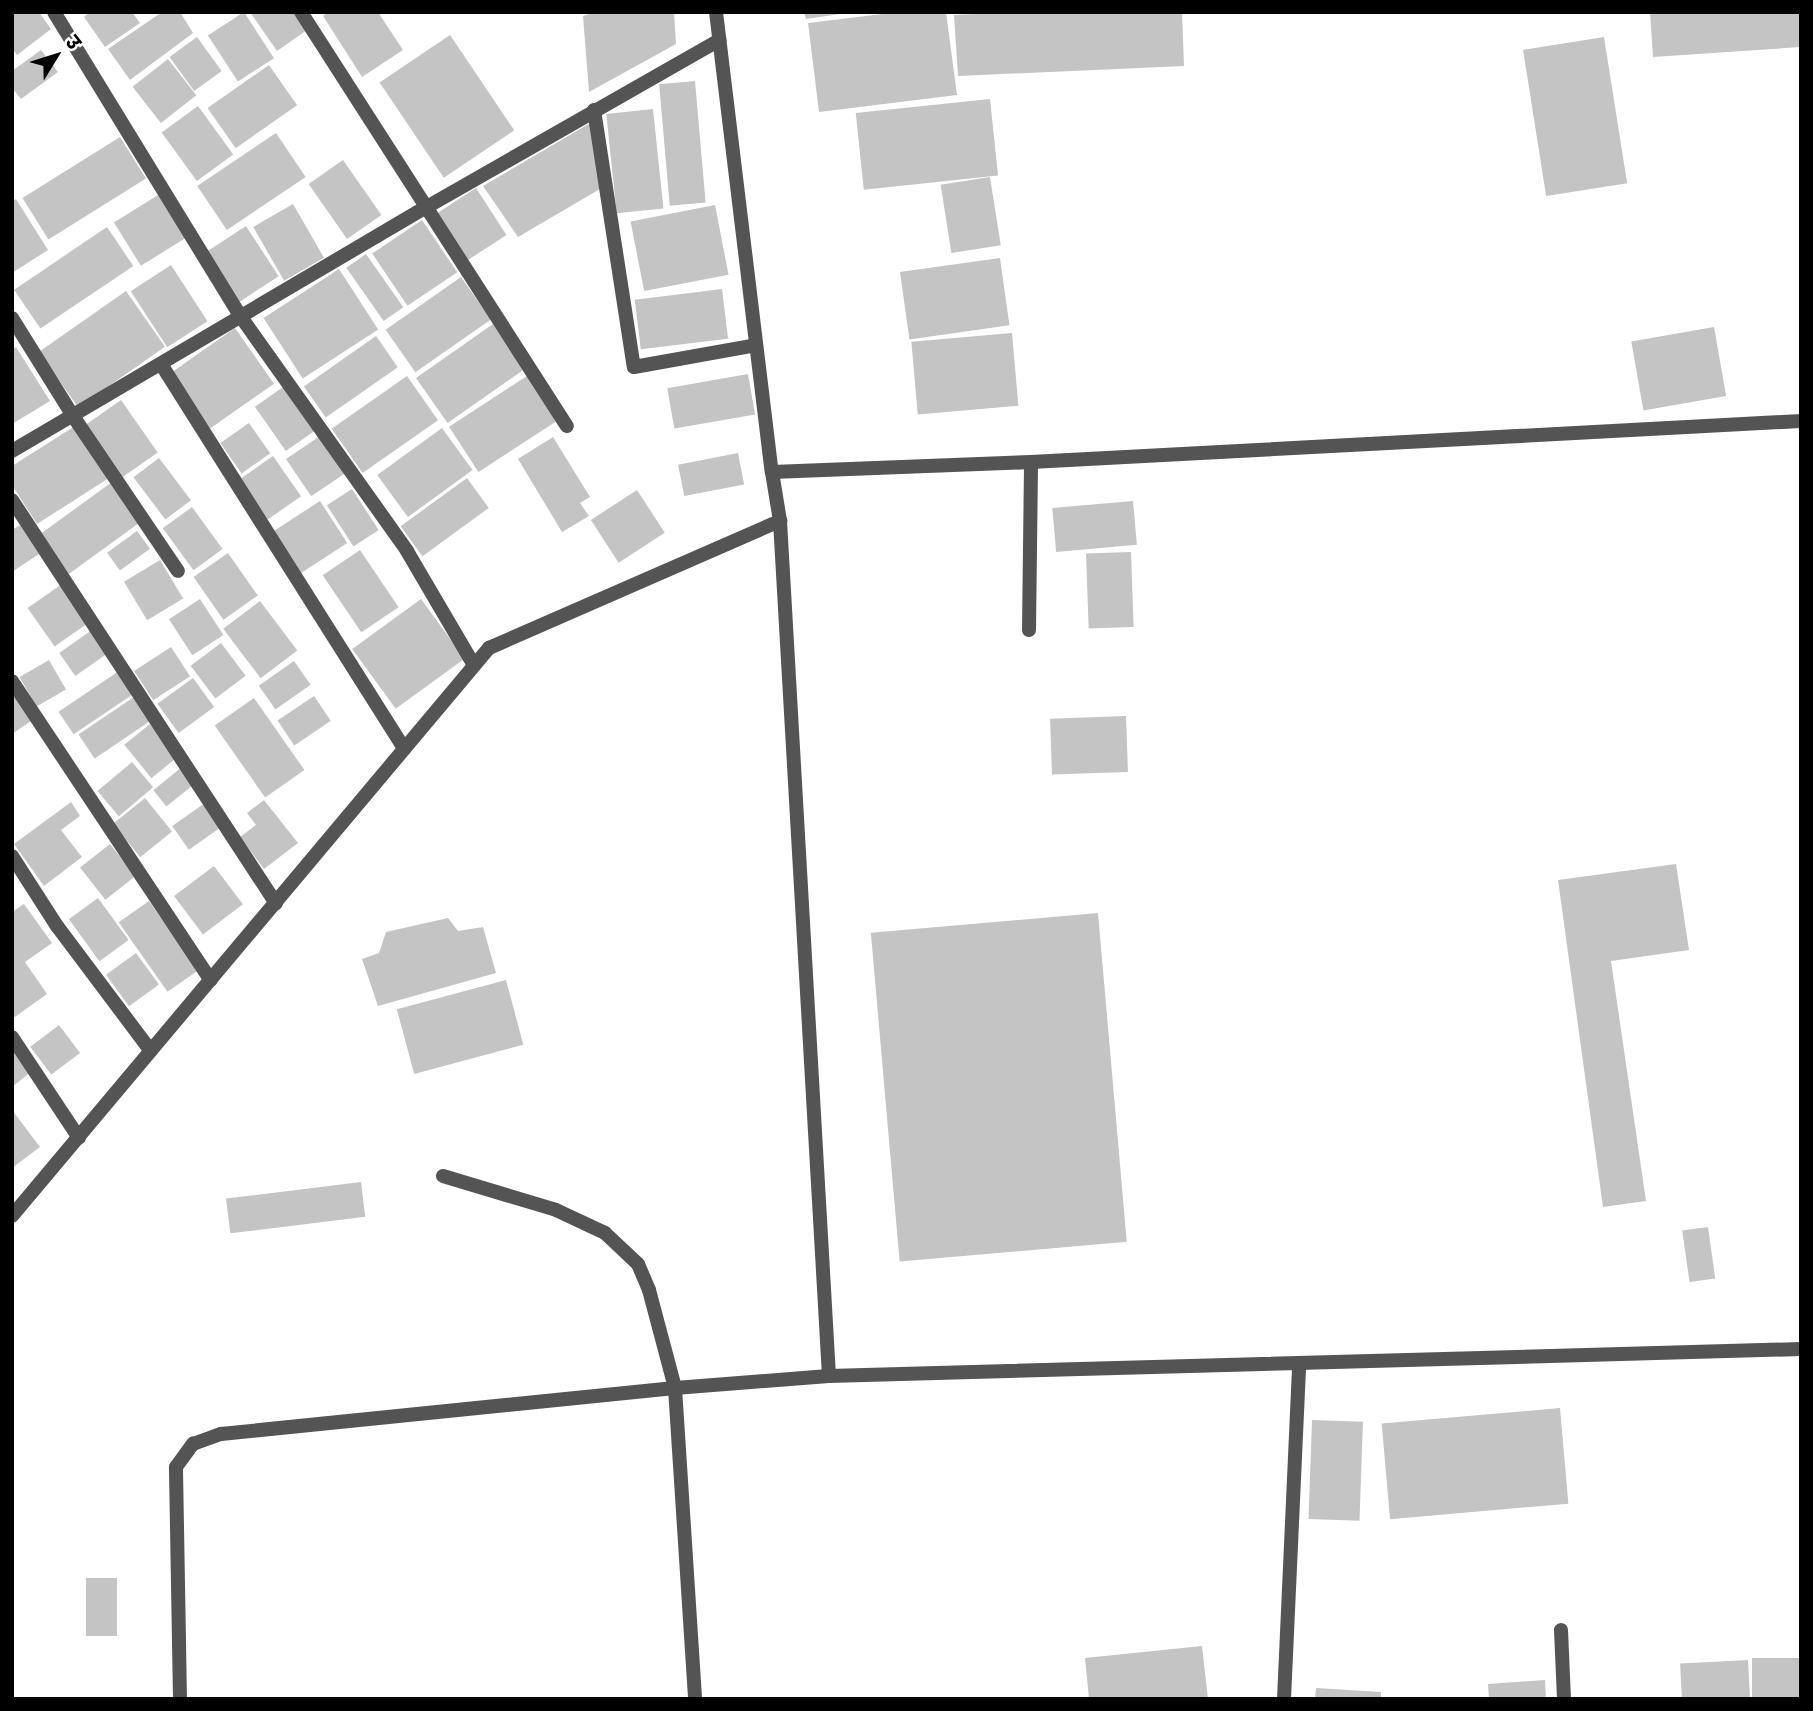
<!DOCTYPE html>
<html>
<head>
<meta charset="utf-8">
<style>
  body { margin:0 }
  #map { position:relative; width:1813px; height:1711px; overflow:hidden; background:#fff; font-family:Poppins,"Noto Sans Devanagari",sans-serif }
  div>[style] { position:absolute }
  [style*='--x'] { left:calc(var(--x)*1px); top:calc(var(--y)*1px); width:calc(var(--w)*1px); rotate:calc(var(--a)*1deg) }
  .building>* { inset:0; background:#c4c4c4; transform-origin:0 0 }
  .service>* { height:14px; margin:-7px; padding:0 7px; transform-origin:7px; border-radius:7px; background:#545454 }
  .minor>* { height:14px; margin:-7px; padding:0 7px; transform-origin:7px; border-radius:7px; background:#545454 }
  .tertiary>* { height:14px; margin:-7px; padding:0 7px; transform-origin:7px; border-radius:7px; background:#545454 }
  span { translate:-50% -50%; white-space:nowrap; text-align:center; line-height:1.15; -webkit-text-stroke:7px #fff; paint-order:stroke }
  .frame { position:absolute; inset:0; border:14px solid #000; pointer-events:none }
  .north { position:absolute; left:21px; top:21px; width:70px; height:70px; -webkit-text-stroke:5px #fff; paint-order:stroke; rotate:52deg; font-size:19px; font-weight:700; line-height:28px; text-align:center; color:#000 }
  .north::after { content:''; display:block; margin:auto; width:24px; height:32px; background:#000; clip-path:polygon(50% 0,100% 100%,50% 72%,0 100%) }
</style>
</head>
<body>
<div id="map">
  <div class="building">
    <i style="clip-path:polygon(12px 12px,39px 12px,51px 29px,17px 55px,12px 48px)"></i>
    <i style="clip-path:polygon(90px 12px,132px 12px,140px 23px,105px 47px,84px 17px)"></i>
    <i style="clip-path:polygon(162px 12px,180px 12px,193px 33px,130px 80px,108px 49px)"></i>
    <i style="left:244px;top:12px;width:55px;height:43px;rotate:57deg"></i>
    <i style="clip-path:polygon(250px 12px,296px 12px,307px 30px,277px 51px)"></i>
    <i style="clip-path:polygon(328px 12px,378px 12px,403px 50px,362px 77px,323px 16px)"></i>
    <i style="clip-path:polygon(597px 12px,674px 12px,676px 44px,589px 92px,583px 16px)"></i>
    <i style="clip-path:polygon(804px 12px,840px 12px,840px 14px,806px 19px)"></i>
    <i style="clip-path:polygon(899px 12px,946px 12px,957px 95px,819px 112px,808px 23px)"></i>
    <i style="clip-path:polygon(1019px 12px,1182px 12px,1184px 66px,958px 76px,954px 15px)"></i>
    <i style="clip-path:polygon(1650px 12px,1801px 12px,1801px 47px,1653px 57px)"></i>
    <i style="left:450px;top:35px;width:115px;height:85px;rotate:56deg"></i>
    <i style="left:197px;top:37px;width:42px;height:34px;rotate:54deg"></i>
    <i style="left:1604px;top:37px;width:148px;height:82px;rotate:81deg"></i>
    <i style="clip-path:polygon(41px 50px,58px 72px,21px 99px,12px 88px,12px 71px)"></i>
    <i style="left:168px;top:59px;width:46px;height:45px;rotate:52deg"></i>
    <i style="left:269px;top:65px;width:49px;height:75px;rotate:55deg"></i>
    <i style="left:695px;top:81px;width:122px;height:36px;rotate:85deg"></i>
    <i style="left:990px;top:99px;width:77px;height:135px;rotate:84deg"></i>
    <i style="left:198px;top:106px;width:60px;height:45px;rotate:54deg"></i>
    <i style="left:653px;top:109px;width:100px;height:47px;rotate:84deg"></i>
    <i style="clip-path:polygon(592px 122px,600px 189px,518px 237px,483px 186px)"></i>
    <i style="left:276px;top:133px;width:53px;height:95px;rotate:56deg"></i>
    <i style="left:120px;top:137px;width:49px;height:115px;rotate:58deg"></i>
    <i style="left:343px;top:160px;width:67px;height:42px;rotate:55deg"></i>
    <i style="left:990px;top:177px;width:69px;height:50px;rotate:81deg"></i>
    <i style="left:476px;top:188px;width:56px;height:50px;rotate:57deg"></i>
    <i style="left:158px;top:195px;width:51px;height:52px;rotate:58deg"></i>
    <i style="clip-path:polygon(16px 199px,48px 250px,12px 273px,12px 202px)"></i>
    <i style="left:293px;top:204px;width:62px;height:46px;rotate:60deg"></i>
    <i style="left:715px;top:205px;width:71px;height:86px;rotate:79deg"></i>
    <i style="left:422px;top:220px;width:63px;height:60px;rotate:56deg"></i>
    <i style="left:246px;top:226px;width:60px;height:48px;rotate:57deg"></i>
    <i style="left:107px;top:227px;width:47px;height:112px;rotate:56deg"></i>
    <i style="left:366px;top:254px;width:65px;height:24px;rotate:55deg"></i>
    <i style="left:1000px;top:258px;width:68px;height:101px;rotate:82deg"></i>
    <i style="left:171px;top:265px;width:67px;height:48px;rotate:57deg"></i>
    <i style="left:339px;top:269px;width:72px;height:90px;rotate:57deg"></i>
    <i style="left:461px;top:277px;width:52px;height:92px;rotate:55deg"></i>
    <i style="left:722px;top:289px;width:50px;height:88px;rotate:83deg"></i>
    <i style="left:126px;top:291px;width:68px;height:106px;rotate:55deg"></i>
    <i style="left:493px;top:324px;width:55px;height:94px;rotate:55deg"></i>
    <i style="left:1714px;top:327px;width:70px;height:84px;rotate:80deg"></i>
    <i style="left:235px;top:328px;width:68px;height:78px;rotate:55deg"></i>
    <i style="left:1012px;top:333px;width:73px;height:101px;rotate:85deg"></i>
    <i style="left:376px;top:336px;width:38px;height:88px;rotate:55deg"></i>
    <i style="clip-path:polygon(16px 347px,50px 401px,12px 424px,12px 350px)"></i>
    <i style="left:748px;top:374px;width:41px;height:82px;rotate:80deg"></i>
    <i style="left:407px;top:376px;width:54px;height:92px;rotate:55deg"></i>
    <i style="left:527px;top:376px;width:54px;height:93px;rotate:57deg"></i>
    <i style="left:286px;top:385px;width:54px;height:38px;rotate:55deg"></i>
    <i style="left:121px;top:400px;width:64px;height:44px;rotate:55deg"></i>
    <i style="left:249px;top:423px;width:37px;height:35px;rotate:55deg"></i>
    <i style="clip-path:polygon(75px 426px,109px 478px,37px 524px,12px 485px,12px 466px)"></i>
    <i style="left:442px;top:428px;width:52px;height:80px;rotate:54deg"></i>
    <i style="left:320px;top:436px;width:45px;height:41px;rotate:56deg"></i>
    <i style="clip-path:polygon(553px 437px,590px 497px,580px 503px,589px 516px,562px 532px,518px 459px)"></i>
    <i style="left:738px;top:453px;width:32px;height:61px;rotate:79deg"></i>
    <i style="left:273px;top:456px;width:49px;height:45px;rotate:55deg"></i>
    <i style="left:159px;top:458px;width:53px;height:32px;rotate:53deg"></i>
    <i style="left:467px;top:478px;width:37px;height:82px;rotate:54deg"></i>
    <i style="left:112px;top:482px;width:49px;height:89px;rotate:54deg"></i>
    <i style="left:352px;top:489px;width:49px;height:30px;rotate:57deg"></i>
    <i style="left:637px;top:490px;width:51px;height:55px;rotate:57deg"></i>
    <i style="left:320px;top:501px;width:50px;height:55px;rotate:57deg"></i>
    <i style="left:1133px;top:501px;width:44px;height:81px;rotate:85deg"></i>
    <i style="left:192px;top:507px;width:52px;height:36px;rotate:54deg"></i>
    <i style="clip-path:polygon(20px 525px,39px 554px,12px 572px,12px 530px)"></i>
    <i style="left:137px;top:531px;width:22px;height:37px;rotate:54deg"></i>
    <i style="left:360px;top:550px;width:69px;height:45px;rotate:56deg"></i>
    <i style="left:1131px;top:552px;width:75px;height:45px;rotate:88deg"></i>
    <i style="left:228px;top:553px;width:52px;height:42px;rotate:55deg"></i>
    <i style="left:160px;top:560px;width:45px;height:42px;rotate:59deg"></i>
    <i style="left:62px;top:584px;width:47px;height:42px;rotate:55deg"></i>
    <i style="left:200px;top:599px;width:43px;height:37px;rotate:57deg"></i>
    <i style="left:421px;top:599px;width:74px;height:85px;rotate:54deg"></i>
    <i style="left:260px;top:601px;width:62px;height:46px;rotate:53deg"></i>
    <i style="left:92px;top:630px;width:28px;height:40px;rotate:55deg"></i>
    <i style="left:221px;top:643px;width:41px;height:38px;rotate:53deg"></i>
    <i style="left:171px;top:647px;width:35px;height:44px;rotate:57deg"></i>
    <i style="left:49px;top:660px;width:34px;height:34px;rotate:60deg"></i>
    <i style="left:294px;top:661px;width:29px;height:43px;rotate:55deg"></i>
    <i style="left:119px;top:671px;width:27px;height:73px;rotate:56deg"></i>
    <i style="left:193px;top:678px;width:36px;height:44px;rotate:54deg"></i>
    <i style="clip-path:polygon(12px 687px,34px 719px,12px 734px)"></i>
    <i style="left:314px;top:696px;width:30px;height:44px;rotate:56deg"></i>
    <i style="left:134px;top:697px;width:29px;height:67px;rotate:56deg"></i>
    <i style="left:254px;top:698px;width:88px;height:48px;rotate:55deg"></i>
    <i style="left:1126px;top:716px;width:56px;height:76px;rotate:88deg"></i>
    <i style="left:150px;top:724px;width:43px;height:33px;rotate:51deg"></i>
    <i style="left:132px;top:762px;width:33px;height:45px;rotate:50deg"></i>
    <i style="left:182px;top:767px;width:21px;height:37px;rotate:51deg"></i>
    <i style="left:145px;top:798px;width:43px;height:41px;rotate:51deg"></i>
    <i style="clip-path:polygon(264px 800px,298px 843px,264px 869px,240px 837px,256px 825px,247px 813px)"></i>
    <i style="clip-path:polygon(71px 802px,80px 816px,61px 830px,82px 857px,44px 886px,14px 844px)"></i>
    <i style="left:205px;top:803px;width:29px;height:40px;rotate:55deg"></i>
    <i style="left:110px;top:844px;width:41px;height:38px;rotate:52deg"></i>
    <i style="clip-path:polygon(1676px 864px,1689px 950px,1611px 961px,1646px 1201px,1603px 1207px,1558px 880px)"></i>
    <i style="left:214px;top:866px;width:48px;height:50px;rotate:53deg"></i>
    <i style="left:98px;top:898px;width:52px;height:36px;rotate:54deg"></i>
    <i style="left:149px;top:901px;width:85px;height:37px;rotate:55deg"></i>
    <i style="clip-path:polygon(24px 904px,52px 943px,25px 962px,47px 994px,12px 1019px,12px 912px)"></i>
    <i style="left:1098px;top:913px;width:330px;height:228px;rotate:85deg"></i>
    <i style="clip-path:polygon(448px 918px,458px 931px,483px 927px,496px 973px,378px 1006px,362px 959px,379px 953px,386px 932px)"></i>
    <i style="left:136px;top:953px;width:39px;height:37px;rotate:54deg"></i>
    <i style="left:506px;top:980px;width:67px;height:113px;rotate:75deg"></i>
    <i style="left:59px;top:1025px;width:35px;height:36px;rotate:53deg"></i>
    <i style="clip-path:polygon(12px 1046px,32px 1071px,12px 1087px)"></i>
    <i style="clip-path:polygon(12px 1110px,40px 1147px,12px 1168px)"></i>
    <i style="left:361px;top:1182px;width:35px;height:136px;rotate:83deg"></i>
    <i style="left:1708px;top:1227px;width:52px;height:26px;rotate:82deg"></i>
    <i style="left:1560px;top:1408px;width:96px;height:179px;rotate:85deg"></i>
    <i style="left:1312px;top:1420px;width:51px;height:99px;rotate:2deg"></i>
    <i style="left:86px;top:1578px;width:31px;height:58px"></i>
    <i style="clip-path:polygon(1202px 1646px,1208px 1699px,1089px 1699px,1085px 1658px)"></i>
    <i style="left:1801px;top:1658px;width:41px;height:49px;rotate:90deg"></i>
    <i style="left:1748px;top:1660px;width:39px;height:68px;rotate:87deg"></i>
    <i style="clip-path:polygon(1545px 1680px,1546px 1699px,1489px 1699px,1488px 1684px)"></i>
    <i style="clip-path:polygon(1316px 1688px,1381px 1692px,1381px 1699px,1315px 1699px)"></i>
  </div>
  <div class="service">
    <i style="--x:1029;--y:630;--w:168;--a:-89.3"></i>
    <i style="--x:443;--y:1176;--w:118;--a:16.7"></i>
    <i style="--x:556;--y:1210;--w:54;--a:25.1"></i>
    <i style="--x:605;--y:1233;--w:45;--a:43.2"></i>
    <i style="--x:638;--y:1264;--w:28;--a:67"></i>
    <i style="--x:649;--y:1290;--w:101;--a:75.1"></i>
    <i style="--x:675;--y:1388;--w:312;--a:86.3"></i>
    <i style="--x:180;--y:1699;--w:232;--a:-91"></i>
    <i style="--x:176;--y:1467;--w:29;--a:-54"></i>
    <i style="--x:193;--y:1444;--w:30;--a:-20"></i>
    <i style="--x:221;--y:1434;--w:456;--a:-5.8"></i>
    <i style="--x:675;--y:1388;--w:154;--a:-4.5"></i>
  </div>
  <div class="minor">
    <i style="--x:54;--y:12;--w:358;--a:58.5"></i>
    <i style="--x:241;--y:317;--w:287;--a:54.6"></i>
    <i style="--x:407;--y:551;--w:132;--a:59.6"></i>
    <i style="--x:301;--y:12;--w:492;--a:57.3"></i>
    <i style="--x:594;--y:110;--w:260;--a:81.2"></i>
    <i style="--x:634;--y:367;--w:124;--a:-10.2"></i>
    <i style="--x:12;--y:318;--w:115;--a:58.1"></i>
    <i style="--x:73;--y:416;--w:187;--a:55.9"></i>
    <i style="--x:161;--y:364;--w:455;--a:57.7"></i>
    <i style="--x:12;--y:451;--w:479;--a:-30.5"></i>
    <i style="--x:425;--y:208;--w:339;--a:-29.7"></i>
    <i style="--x:772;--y:472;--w:259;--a:-2.2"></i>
    <i style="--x:1031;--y:462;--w:771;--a:-3.05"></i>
    <i style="--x:12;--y:500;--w:482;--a:56.8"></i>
    <i style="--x:12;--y:681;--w:359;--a:56.4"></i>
    <i style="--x:12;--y:856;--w:83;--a:57.3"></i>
    <i style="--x:57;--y:926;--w:156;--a:53.1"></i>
    <i style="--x:12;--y:1037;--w:121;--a:56.4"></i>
    <i style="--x:12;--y:1216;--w:742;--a:-49.98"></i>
    <i style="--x:489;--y:648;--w:318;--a:-23.6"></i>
    <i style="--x:1561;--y:1630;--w:69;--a:87.5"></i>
    <i style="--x:1284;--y:1699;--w:335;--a:-87.4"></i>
  </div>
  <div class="tertiary">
    <i style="--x:716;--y:12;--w:463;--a:83.1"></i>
    <i style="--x:772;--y:472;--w:50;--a:80.7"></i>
    <i style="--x:780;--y:521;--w:856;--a:86.72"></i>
    <i style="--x:829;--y:1376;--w:972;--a:-1.59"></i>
  </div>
  <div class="frame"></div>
  <div class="north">उ</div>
</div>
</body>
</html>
